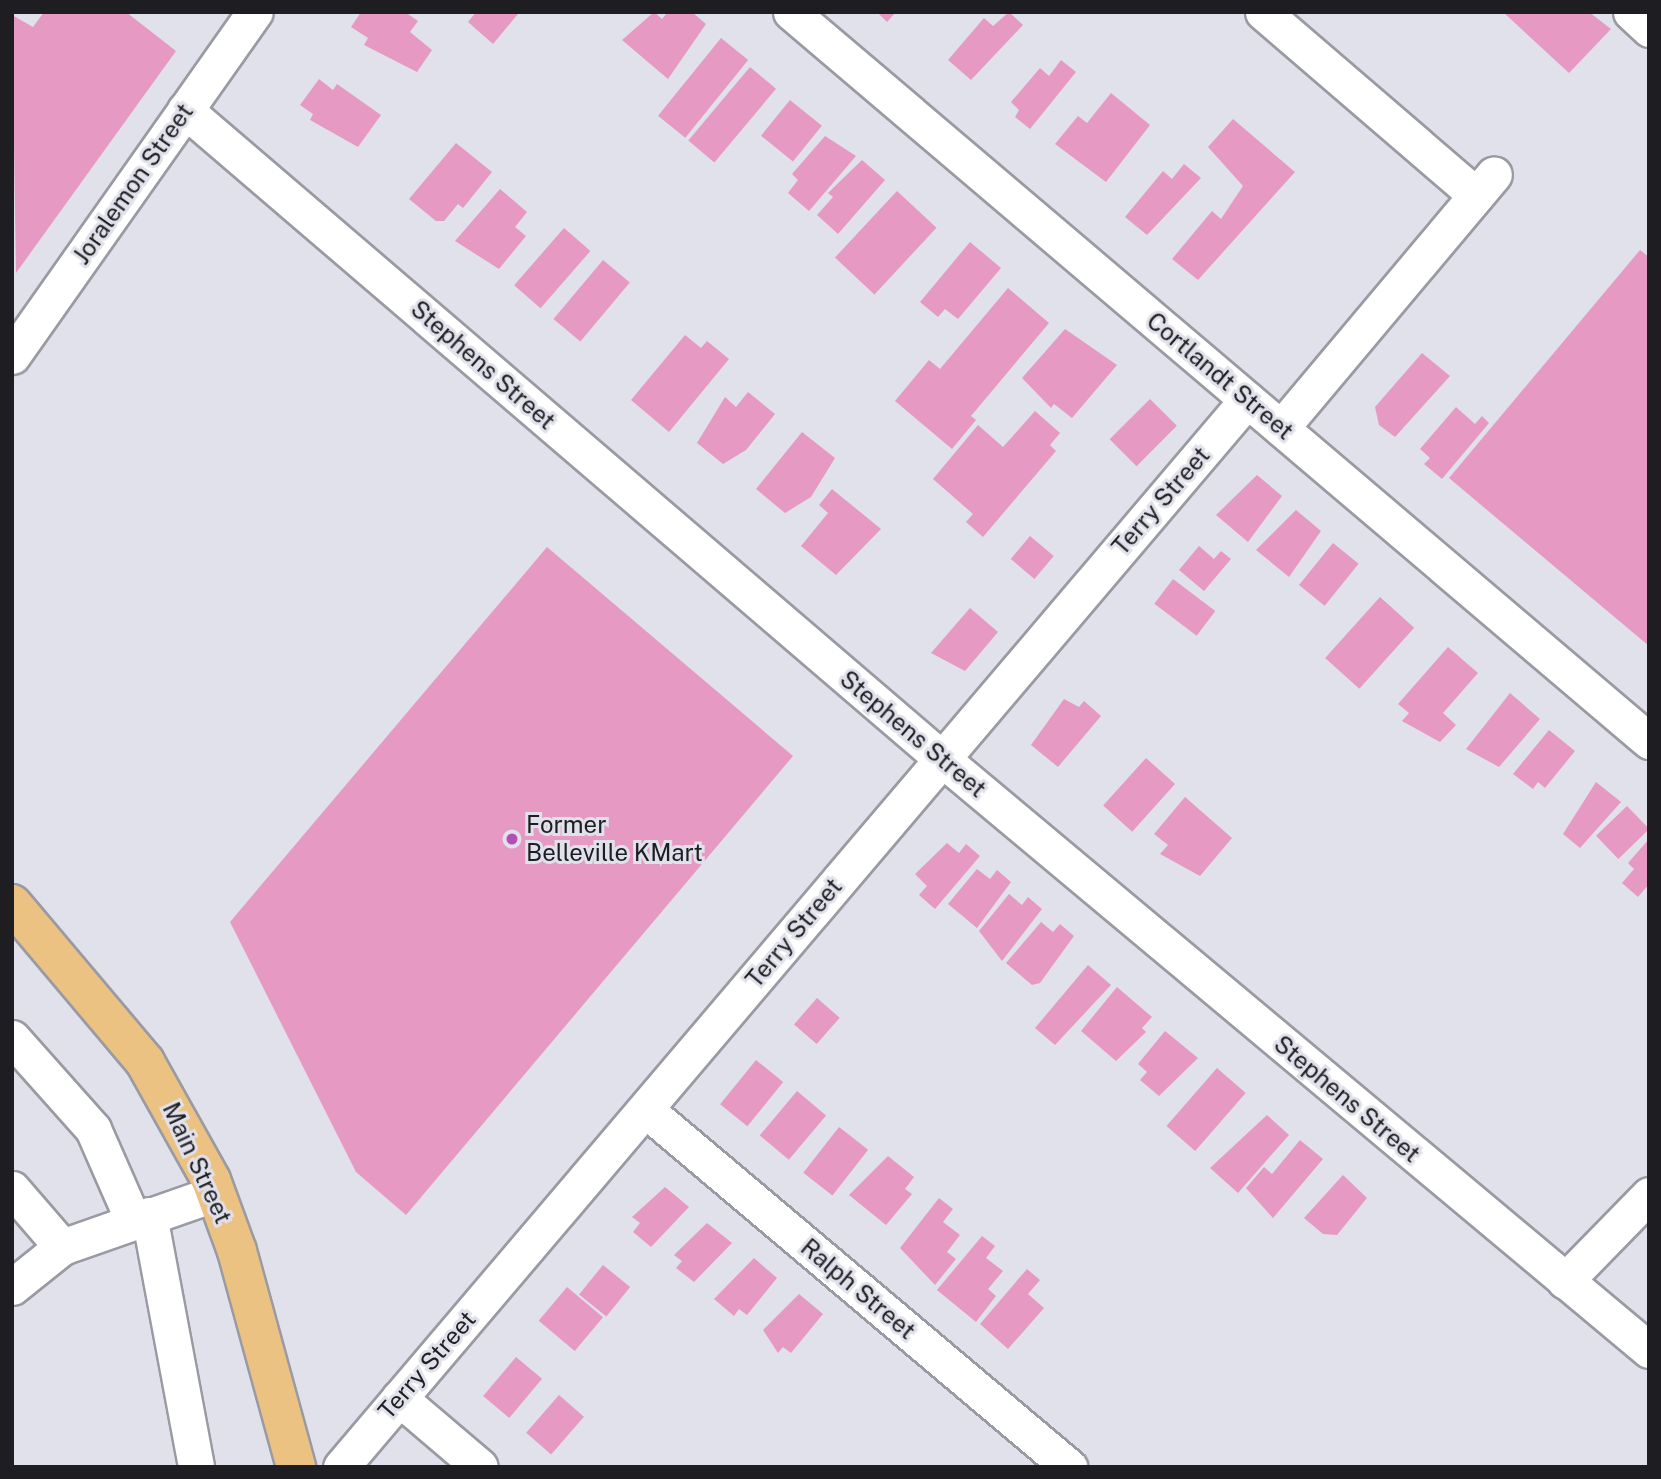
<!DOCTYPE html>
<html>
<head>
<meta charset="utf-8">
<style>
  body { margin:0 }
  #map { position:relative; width:1661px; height:1479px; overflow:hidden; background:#e1e1eb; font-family:"Public Sans",sans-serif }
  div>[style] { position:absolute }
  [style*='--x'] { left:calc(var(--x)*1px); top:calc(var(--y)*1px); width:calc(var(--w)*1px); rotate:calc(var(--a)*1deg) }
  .building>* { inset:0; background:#e699c3; transform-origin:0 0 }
  .roads { filter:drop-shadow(2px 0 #9a9aa3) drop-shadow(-2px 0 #9a9aa3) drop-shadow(0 2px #9a9aa3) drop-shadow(0 -2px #9a9aa3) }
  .minor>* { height:35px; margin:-17.5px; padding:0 17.5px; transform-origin:17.5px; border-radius:17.5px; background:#fff }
  .major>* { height:38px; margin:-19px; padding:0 19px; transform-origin:19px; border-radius:19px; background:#ecc283 }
  .dots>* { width:19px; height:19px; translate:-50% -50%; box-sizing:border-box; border:4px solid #e1e1eb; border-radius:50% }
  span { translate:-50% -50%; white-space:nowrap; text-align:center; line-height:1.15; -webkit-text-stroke:6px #e1e1eb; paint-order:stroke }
  .street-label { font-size:24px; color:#1e1e22 }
  .poi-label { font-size:24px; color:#1e1e22 }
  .left { translate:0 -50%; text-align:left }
  .frame { position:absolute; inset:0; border:14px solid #1e1e22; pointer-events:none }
</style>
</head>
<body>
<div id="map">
  <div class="building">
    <i style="clip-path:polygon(44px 12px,126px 12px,176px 51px,16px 273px,12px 15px,33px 27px)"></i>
    <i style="clip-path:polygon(361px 12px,405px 12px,418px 21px,410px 32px,432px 50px,417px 72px,364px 45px,368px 38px,351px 27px)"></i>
    <i style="clip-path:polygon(476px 12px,516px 12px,518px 14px,493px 44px,468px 22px)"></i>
    <i style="clip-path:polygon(654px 12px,662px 19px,668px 12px,692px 12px,706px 24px,668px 79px,622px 40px)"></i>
    <i style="clip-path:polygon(877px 12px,896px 12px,887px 22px)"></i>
    <i style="clip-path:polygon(1009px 12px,1023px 25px,971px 80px,948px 60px,984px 18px,993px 26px)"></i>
    <i style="clip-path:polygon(1503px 12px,1589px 12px,1611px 29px,1569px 73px)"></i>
    <i style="left:721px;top:38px;width:35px;height:100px;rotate:39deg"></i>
    <i style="clip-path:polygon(1061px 60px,1076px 72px,1030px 129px,1015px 117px,1019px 110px,1011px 102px,1040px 68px,1049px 76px)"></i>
    <i style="left:750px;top:67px;width:34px;height:96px;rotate:40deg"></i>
    <i style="clip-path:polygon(319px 79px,333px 90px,337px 84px,381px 115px,358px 147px,310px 120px,313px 114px,300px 105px)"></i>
    <i style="clip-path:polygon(1111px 93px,1150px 125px,1106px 182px,1055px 144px,1078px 116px,1087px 123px)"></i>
    <i style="left:790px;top:100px;width:41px;height:46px;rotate:39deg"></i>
    <i style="clip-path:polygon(1233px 119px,1295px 172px,1198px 280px,1172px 259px,1212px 211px,1221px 219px,1243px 186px,1208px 147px)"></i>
    <i style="clip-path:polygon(825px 136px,856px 156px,809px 211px,788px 193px,798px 180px,792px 174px)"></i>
    <i style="clip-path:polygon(456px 143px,492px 172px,463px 208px,458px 204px,444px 221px,436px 221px,409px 199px)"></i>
    <i style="clip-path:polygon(862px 160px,885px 180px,838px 234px,817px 215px,833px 197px,828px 193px)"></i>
    <i style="clip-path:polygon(1184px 164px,1201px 178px,1147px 235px,1125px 217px,1163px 171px,1172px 179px)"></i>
    <i style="clip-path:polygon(500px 189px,527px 212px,515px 227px,526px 236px,499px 269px,455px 241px)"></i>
    <i style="left:897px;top:191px;width:54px;height:91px;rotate:43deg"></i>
    <i style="left:564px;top:228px;width:35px;height:76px;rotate:41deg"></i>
    <i style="clip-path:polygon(970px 242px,1001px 268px,958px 319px,945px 309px,938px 317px,920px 302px)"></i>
    <i style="clip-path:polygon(1640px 250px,1649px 257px,1649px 646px,1449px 478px)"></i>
    <i style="left:603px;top:260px;width:35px;height:77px;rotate:40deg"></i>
    <i style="clip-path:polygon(1008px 288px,1049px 323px,971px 416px,976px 420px,952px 449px,895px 401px,929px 360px,940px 369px)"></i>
    <i style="clip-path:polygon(1065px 329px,1117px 365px,1072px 418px,1054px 404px,1051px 408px,1022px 378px)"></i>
    <i style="clip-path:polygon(685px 335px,701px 348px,707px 341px,729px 359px,669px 432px,631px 400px)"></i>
    <i style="clip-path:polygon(1422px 353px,1450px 376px,1395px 437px,1379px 425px,1375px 407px)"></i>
    <i style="clip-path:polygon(748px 392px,775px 414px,746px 450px,723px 464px,697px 443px,725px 397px,736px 407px)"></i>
    <i style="left:1150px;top:399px;width:38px;height:57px;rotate:45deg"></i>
    <i style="clip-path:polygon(1456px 407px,1475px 424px,1482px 416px,1489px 423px,1442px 479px,1424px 464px,1430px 458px,1420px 449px)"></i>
    <i style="clip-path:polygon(1035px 411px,1060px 433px,1050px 445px,1056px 451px,983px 537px,966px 522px,973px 514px,933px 479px,978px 425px,1003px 447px)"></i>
    <i style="clip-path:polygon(802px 432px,835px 458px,811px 497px,785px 513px,756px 489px)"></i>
    <i style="clip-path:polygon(1257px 475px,1282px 496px,1248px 542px,1216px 515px)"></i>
    <i style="clip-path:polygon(832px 489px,881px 529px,836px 575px,801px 546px,828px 513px,819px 505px)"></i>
    <i style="clip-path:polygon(1296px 510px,1321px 531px,1289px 577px,1256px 550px)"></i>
    <i style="left:1030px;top:536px;width:31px;height:30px;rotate:40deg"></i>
    <i style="left:1333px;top:543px;width:33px;height:54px;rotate:39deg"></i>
    <i style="clip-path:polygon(1199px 546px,1214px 559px,1221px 551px,1231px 559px,1204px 591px,1179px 570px)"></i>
    <i style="clip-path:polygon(547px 547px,793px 756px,406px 1215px,356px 1172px,230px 922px)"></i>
    <i style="left:1173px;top:579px;width:53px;height:31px;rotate:37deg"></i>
    <i style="left:1380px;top:597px;width:46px;height:82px;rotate:42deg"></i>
    <i style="clip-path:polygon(970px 608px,998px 632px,965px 671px,931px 653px)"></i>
    <i style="clip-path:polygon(1448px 647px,1478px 673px,1443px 713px,1456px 725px,1440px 742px,1402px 721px,1409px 713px,1398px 704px)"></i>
    <i style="clip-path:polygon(1510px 693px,1540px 719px,1499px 767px,1466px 749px)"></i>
    <i style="clip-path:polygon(1064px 699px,1079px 707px,1084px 701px,1101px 716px,1058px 767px,1031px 745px)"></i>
    <i style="clip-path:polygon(1549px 730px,1575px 751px,1545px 788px,1538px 782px,1533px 789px,1513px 774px)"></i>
    <i style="left:1146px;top:758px;width:39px;height:64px;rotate:42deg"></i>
    <i style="clip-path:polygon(1596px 782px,1621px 802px,1580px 848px,1563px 834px)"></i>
    <i style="clip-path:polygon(1185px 797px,1232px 838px,1200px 876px,1160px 854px,1168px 845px,1154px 834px)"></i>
    <i style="left:1627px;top:806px;width:32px;height:43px;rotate:46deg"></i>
    <i style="clip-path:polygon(1649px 839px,1649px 884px,1638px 897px,1622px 883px,1634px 869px,1628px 863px)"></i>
    <i style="clip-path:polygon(947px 843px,959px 853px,966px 844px,980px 856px,935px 909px,919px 895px,927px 886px,915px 874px)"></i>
    <i style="clip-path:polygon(977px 869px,990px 879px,997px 870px,1011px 882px,977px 928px,948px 904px)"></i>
    <i style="clip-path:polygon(1009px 894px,1022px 905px,1028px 897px,1042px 909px,1002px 961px,979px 931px)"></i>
    <i style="clip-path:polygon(1041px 922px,1053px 932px,1060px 924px,1074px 936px,1040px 983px,1032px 985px,1006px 963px)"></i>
    <i style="clip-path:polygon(1088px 965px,1111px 985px,1055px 1045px,1035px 1028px)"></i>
    <i style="clip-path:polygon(1117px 987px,1152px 1017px,1142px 1028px,1146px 1032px,1116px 1061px,1081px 1031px)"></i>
    <i style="left:817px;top:998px;width:30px;height:35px;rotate:41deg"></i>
    <i style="clip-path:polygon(1165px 1031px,1198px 1058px,1159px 1096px,1140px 1080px,1147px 1072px,1138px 1064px)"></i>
    <i style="left:756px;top:1060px;width:35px;height:57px;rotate:39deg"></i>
    <i style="left:1217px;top:1068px;width:38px;height:77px;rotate:41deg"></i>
    <i style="left:797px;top:1091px;width:38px;height:58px;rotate:40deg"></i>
    <i style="clip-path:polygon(1267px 1115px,1289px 1135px,1238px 1193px,1210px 1168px)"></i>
    <i style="left:839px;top:1127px;width:37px;height:58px;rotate:38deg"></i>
    <i style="clip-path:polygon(1300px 1140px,1323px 1159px,1273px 1218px,1246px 1188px,1264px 1167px,1272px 1174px)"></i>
    <i style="clip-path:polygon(888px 1156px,914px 1177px,905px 1189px,912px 1194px,886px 1225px,849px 1195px)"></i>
    <i style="clip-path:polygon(1343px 1175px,1367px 1198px,1337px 1235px,1323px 1234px,1304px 1218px)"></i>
    <i style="clip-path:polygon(665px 1187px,689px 1207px,651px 1247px,633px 1232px,640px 1223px,632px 1217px)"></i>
    <i style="clip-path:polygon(939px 1198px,953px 1209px,943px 1222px,960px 1235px,947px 1252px,956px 1259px,935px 1285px,900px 1248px)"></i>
    <i style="clip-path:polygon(707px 1223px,732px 1243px,694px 1282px,676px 1268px,682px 1261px,674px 1255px)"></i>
    <i style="clip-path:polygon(982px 1236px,995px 1246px,986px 1258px,1003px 1271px,988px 1289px,996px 1296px,976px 1322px,937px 1290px)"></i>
    <i style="clip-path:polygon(754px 1258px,777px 1278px,747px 1315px,739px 1309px,734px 1316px,714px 1299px)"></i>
    <i style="left:603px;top:1265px;width:35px;height:38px;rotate:39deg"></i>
    <i style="clip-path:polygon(1027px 1269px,1040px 1280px,1028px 1294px,1044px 1308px,1008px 1349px,980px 1324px)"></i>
    <i style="left:567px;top:1287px;width:47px;height:44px;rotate:40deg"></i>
    <i style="clip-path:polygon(799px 1294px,823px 1314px,791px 1353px,783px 1347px,778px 1353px,763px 1330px)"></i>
    <i style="left:516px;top:1357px;width:34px;height:51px;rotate:40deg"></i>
    <i style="left:559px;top:1395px;width:33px;height:50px;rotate:41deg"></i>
  </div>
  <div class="roads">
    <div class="minor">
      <i style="--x:791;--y:12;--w:1126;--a:40.35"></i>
      <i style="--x:1263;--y:12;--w:281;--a:40.7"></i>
      <i style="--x:1631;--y:12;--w:25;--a:43"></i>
      <i style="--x:185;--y:110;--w:996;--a:40.6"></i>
      <i style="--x:941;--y:758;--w:923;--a:39.9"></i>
      <i style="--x:12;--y:356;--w:421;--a:-54.8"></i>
      <i style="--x:1281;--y:428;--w:331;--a:-50"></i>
      <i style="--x:12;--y:1038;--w:122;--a:48.3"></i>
      <i style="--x:93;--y:1129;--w:99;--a:66.3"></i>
      <i style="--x:646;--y:1110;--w:554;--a:40.16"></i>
      <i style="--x:12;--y:1189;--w:77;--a:49.2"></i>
      <i style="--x:62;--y:1247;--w:163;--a:-19.3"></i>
      <i style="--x:149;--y:1215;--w:256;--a:79.4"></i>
      <i style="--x:1565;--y:1281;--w:120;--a:-45.7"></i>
      <i style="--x:12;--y:1287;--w:64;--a:-38.7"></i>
      <i style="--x:399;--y:1398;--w:106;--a:40.4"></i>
      <i style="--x:341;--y:1467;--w:1400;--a:-49.67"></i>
    </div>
    <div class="major">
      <i style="--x:12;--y:904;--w:207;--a:49.9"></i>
      <i style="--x:145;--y:1062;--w:135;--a:60.8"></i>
      <i style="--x:211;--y:1180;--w:76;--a:69.9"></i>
      <i style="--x:237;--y:1251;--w:224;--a:74.7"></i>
    </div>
  </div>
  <div class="dots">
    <i style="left:512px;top:839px;background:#b34fb5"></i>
  </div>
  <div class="street-label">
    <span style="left:133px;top:184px;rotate:-55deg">Joralemon Street</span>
    <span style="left:483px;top:365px;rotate:41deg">Stephens Street</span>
    <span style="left:1220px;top:376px;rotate:40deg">Cortlandt Street</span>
    <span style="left:1161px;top:501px;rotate:-49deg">Terry Street</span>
    <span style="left:913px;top:734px;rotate:40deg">Stephens Street</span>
    <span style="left:794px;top:933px;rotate:-50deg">Terry Street</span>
    <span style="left:1347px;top:1099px;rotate:40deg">Stephens Street</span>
    <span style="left:197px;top:1163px;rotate:65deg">Main Street</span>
    <span style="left:858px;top:1289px;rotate:40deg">Ralph Street</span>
    <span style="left:427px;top:1365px;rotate:-49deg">Terry Street</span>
  </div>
  <div class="poi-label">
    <span class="left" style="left:526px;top:839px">Former<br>Belleville KMart</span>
  </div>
  <div class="frame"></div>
</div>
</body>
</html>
